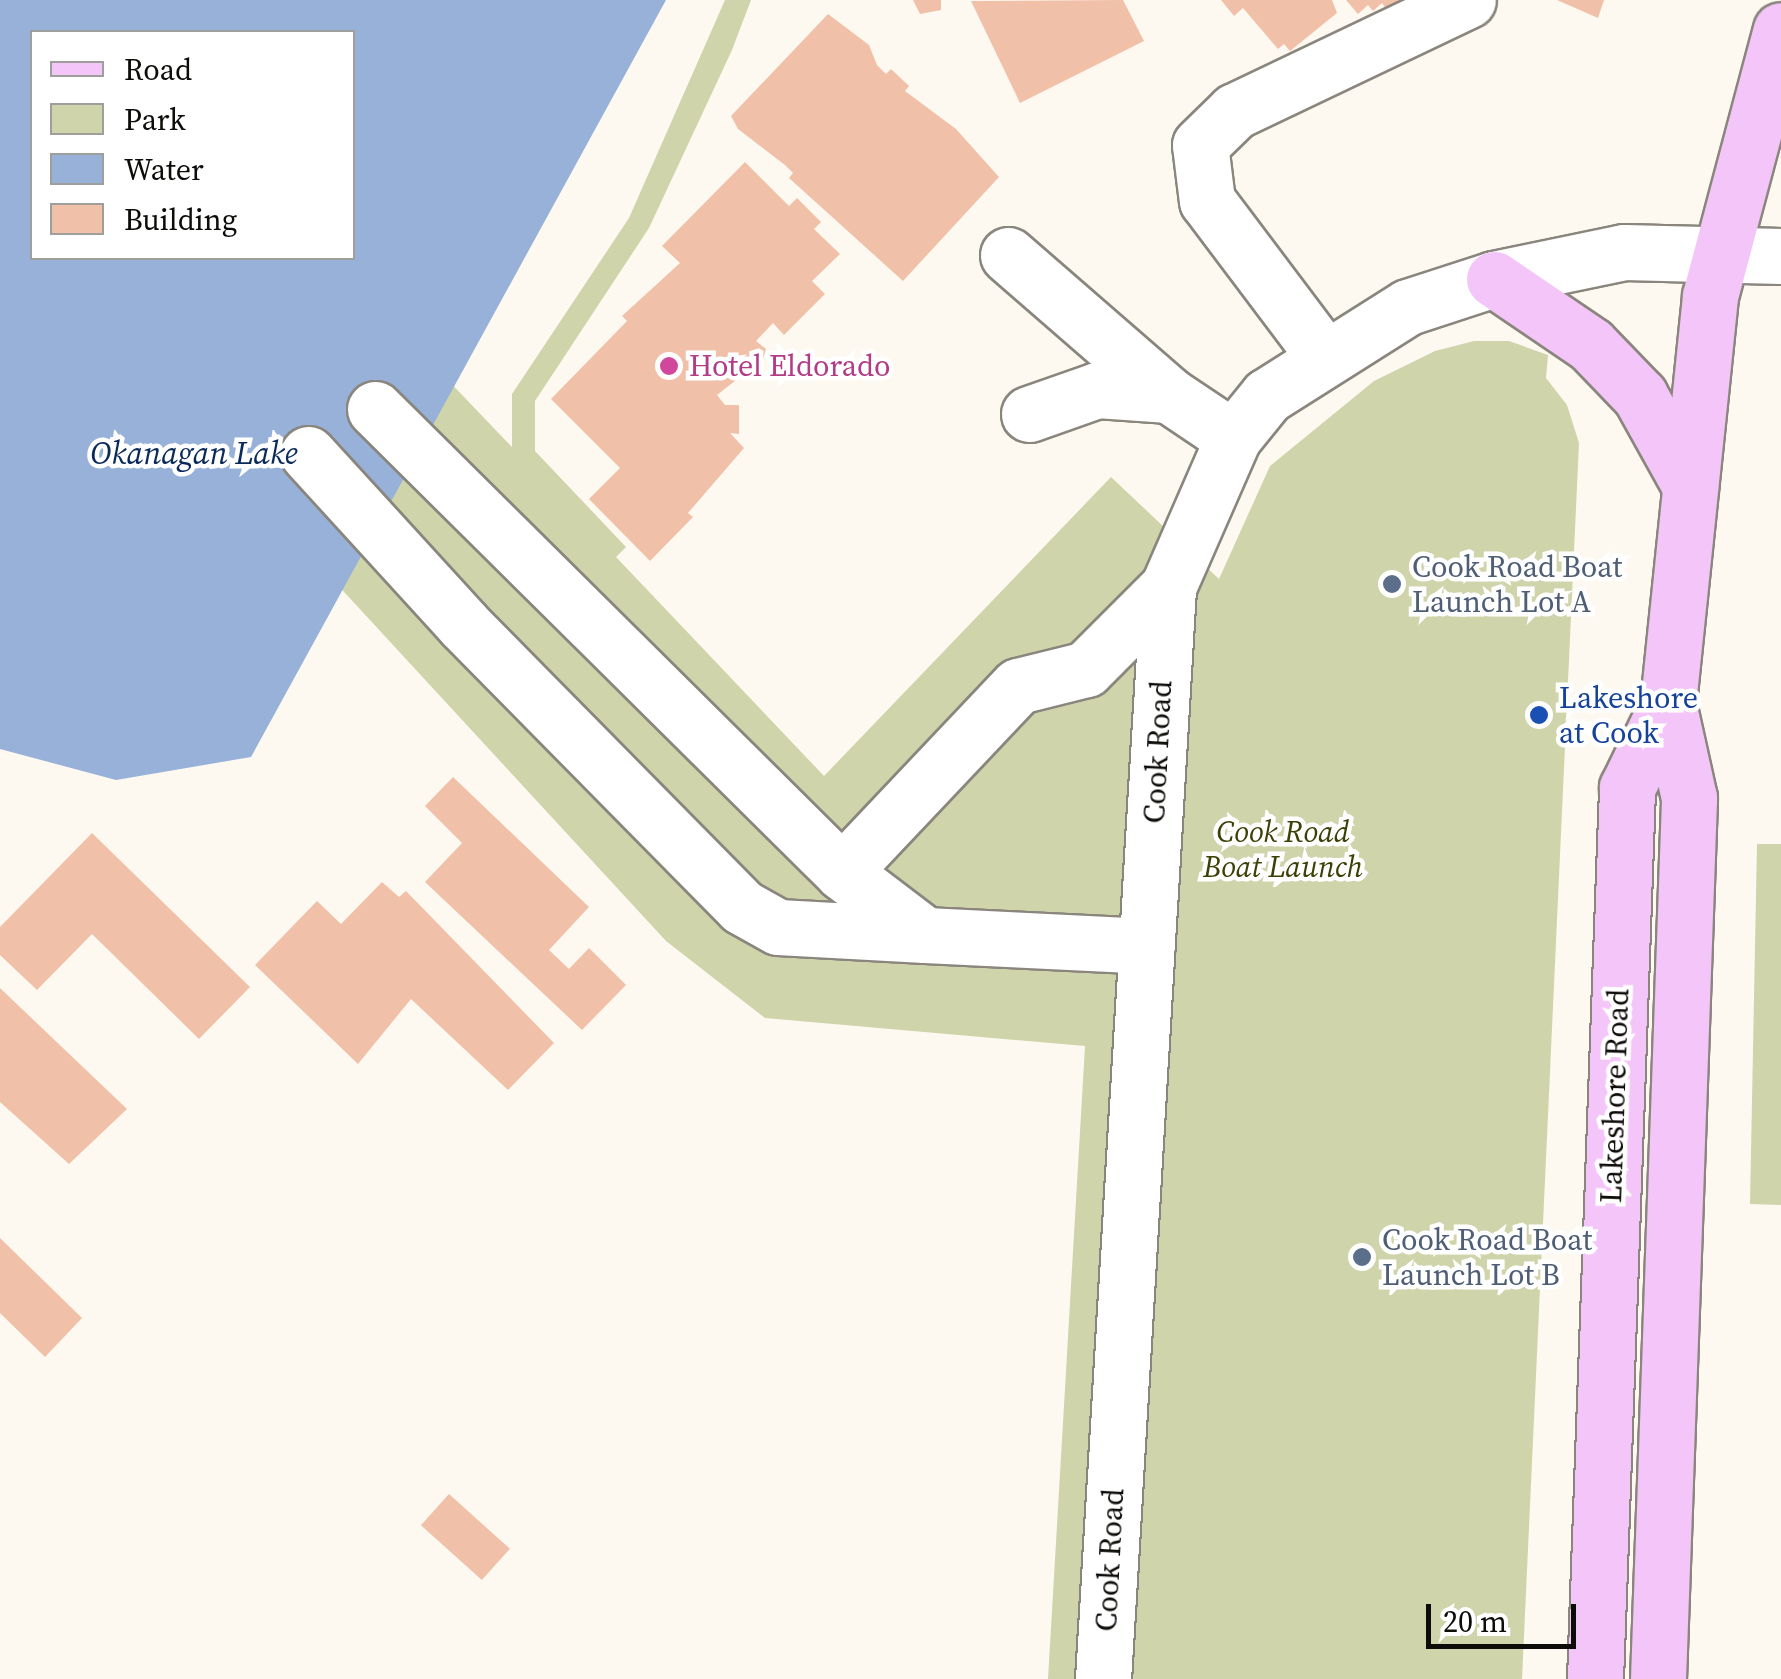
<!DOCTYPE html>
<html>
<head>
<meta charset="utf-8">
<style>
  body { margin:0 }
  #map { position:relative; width:1781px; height:1679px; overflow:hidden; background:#fdf9f0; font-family:"Source Serif 4",serif }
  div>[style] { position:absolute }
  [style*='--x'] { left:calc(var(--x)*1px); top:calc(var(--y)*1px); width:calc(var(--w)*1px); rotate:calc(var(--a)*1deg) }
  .green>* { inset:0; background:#cfd4ab }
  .water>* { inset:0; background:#97b1d9 }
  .building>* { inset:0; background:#f1c0a9; transform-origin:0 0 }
  .roads { filter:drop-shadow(2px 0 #8a867e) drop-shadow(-2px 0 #8a867e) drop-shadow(0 2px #8a867e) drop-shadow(0 -2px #8a867e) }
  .minor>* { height:55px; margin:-27.5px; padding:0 27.5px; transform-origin:27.5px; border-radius:27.5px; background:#fff }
  .major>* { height:55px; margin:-27.5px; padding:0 27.5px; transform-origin:27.5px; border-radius:27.5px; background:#f4c5f8 }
  .dots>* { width:28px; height:28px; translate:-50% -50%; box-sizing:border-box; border:5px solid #fff; border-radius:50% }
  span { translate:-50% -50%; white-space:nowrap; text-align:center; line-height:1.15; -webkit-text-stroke:9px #fff; paint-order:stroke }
  .hotel-label { font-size:30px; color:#b23c85 }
  .left { translate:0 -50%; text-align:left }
  .service-label { font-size:30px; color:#4e5e75 }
  .transit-label { font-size:30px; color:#164399 }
  .street-label { font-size:30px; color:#0d0c09 }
  .park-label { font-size:30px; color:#3d4005; font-style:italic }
  .water-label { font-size:32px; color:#092959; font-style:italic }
  .legend { position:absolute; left:30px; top:30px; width:325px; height:230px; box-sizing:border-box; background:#fff; border:2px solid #9e9e9d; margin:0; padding:12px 18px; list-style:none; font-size:30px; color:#0d0c09 }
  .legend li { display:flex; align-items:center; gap:20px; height:50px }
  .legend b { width:50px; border:2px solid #9e9e9d }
  .scale { position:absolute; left:1426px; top:1604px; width:150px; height:45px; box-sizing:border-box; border:5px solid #0d0c09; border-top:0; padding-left:12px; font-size:30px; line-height:35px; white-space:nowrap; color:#0d0c09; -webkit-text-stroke:8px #fff; paint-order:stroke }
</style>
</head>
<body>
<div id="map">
  <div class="green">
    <i style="clip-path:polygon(725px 0,751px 0,732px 50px,649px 228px,535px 401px,535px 451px,626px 547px,616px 557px,824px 776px,1111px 477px,1219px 579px,1270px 466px,1374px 381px,1435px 351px,1474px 341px,1509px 341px,1548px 355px,1546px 378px,1567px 405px,1579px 443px,1522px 1679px,1048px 1679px,1085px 1046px,765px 1018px,666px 941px,72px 297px,331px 258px,512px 447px,512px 394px,629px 218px)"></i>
    <i style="clip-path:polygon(1757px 844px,1781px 844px,1781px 1205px,1750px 1204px)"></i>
  </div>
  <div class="water">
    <i style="clip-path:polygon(evenodd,0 0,666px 0,251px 757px,116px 780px,0 749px,0 0,32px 32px,352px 32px,352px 258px,32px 258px,32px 32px)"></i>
  </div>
  <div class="building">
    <i style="clip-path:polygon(913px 0,941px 0,941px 10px,920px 14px)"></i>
    <i style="clip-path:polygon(1123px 0,1144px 41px,1020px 103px,971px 1px)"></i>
    <i style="clip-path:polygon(1221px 0,1332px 0,1337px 13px,1290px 51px,1284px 44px,1278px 49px,1243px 8px,1234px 16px)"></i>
    <i style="clip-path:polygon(1346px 0,1399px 0,1387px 10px,1382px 3px,1373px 11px,1368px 5px,1358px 14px)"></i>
    <i style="clip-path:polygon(1557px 0,1604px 0,1598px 18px)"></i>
    <i style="clip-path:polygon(828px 14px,869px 45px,877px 65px,886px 74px,891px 69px,909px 86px,905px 91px,956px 129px,999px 177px,903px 281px,789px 178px,793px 173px,785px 165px,738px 129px,731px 116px)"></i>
    <i style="clip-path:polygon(745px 162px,789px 206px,797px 198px,821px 222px,814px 229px,840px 254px,812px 281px,825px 294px,784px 335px,773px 323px,756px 341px,766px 349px,763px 359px,717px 395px,725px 405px,739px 405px,739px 434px,730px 433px,744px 448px,688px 513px,693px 517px,650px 561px,589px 499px,620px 468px,551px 399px,627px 321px,622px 316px,680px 263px,662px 246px)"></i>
    <i style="clip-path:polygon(453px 777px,589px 907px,549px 950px,569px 969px,589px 948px,626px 985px,582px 1030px,425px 882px,462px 843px,425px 806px)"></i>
    <i style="clip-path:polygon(92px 833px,250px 987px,199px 1039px,92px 934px,37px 990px,0 955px,0 927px)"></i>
    <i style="clip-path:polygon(382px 882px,399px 897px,406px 891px,554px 1043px,508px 1090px,411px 999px,358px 1064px,255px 965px,317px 901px,341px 924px)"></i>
    <i style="clip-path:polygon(0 988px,127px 1109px,69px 1164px,0 1102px)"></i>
    <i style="clip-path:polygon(0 1238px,82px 1318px,45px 1357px,0 1313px)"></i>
    <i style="left:449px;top:1494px;width:82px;height:42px;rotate:42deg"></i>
  </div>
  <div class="roads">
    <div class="minor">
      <i style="--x:1008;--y:255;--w:213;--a:41"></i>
      <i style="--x:1169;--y:395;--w:77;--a:33.9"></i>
      <i style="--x:1324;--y:356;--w:194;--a:-127"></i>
      <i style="--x:1207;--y:201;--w:56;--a:-97.1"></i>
      <i style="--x:1200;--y:145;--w:49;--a:-44.2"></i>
      <i style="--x:1235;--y:111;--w:258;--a:-25.5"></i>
      <i style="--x:375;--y:409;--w:658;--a:44.75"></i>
      <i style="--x:842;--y:872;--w:104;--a:37.2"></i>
      <i style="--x:925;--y:935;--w:222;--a:2.8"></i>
      <i style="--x:1029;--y:414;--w:72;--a:-19.4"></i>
      <i style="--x:1097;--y:390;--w:72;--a:4"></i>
      <i style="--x:308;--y:454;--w:231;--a:47.6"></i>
      <i style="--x:464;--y:625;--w:396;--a:45.4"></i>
      <i style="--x:742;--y:907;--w:41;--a:29.1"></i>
      <i style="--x:778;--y:927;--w:147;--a:3.1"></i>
      <i style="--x:842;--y:872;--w:256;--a:-46.6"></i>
      <i style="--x:1018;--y:686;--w:70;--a:-14"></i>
      <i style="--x:1086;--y:669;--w:116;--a:-45"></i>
      <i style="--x:1103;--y:1679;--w:1094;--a:-86.59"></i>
      <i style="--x:1168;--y:587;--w:163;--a:-66.4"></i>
      <i style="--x:1233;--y:438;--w:54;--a:-51"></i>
      <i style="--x:1267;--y:396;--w:167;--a:-32.3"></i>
      <i style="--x:1408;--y:307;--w:90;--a:-18"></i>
      <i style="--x:1494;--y:279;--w:133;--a:-11.7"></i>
      <i style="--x:1624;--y:252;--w:157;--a:1.5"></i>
    </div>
    <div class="major">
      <i style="--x:1494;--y:279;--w:117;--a:34.2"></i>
      <i style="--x:1591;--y:345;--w:71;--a:46.1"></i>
      <i style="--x:1640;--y:396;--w:103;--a:60.9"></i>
      <i style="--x:1595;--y:1679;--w:892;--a:-87.94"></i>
      <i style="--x:1627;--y:788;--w:94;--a:-64.2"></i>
      <i style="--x:1658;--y:1679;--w:882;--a:-87.98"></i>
      <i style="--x:1689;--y:798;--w:97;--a:-102.5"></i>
      <i style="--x:1668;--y:703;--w:409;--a:-84.1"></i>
      <i style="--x:1710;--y:296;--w:275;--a:-75.1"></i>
    </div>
  </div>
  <div class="dots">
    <i style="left:669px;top:366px;background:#d1479c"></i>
    <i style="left:1392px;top:584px;background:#5c6f8a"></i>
    <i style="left:1539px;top:715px;background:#1a4fb4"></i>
    <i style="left:1362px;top:1257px;background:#5c6f8a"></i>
  </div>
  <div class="hotel-label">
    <span class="left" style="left:689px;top:366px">Hotel Eldorado</span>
  </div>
  <div class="service-label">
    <span class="left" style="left:1412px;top:584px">Cook Road Boat<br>Launch Lot A</span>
    <span class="left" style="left:1382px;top:1257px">Cook Road Boat<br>Launch Lot B</span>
  </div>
  <div class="transit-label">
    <span class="left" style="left:1559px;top:715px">Lakeshore<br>at Cook</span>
  </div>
  <div class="street-label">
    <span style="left:1158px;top:752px;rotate:-87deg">Cook Road</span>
    <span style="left:1615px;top:1096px;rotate:-88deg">Lakeshore Road</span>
    <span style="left:1110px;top:1560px;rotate:-87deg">Cook Road</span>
  </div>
  <div class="park-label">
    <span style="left:1283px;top:849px">Cook Road<br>Boat Launch</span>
  </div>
  <div class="water-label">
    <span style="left:194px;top:453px">Okanagan Lake</span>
  </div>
  <ul class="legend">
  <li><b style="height:12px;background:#f4c5f8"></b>Road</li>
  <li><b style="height:28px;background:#cfd4ab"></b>Park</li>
  <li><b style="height:28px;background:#97b1d9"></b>Water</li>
  <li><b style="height:28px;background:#f1c0a9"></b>Building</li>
  </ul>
  <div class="scale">20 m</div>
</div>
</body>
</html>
